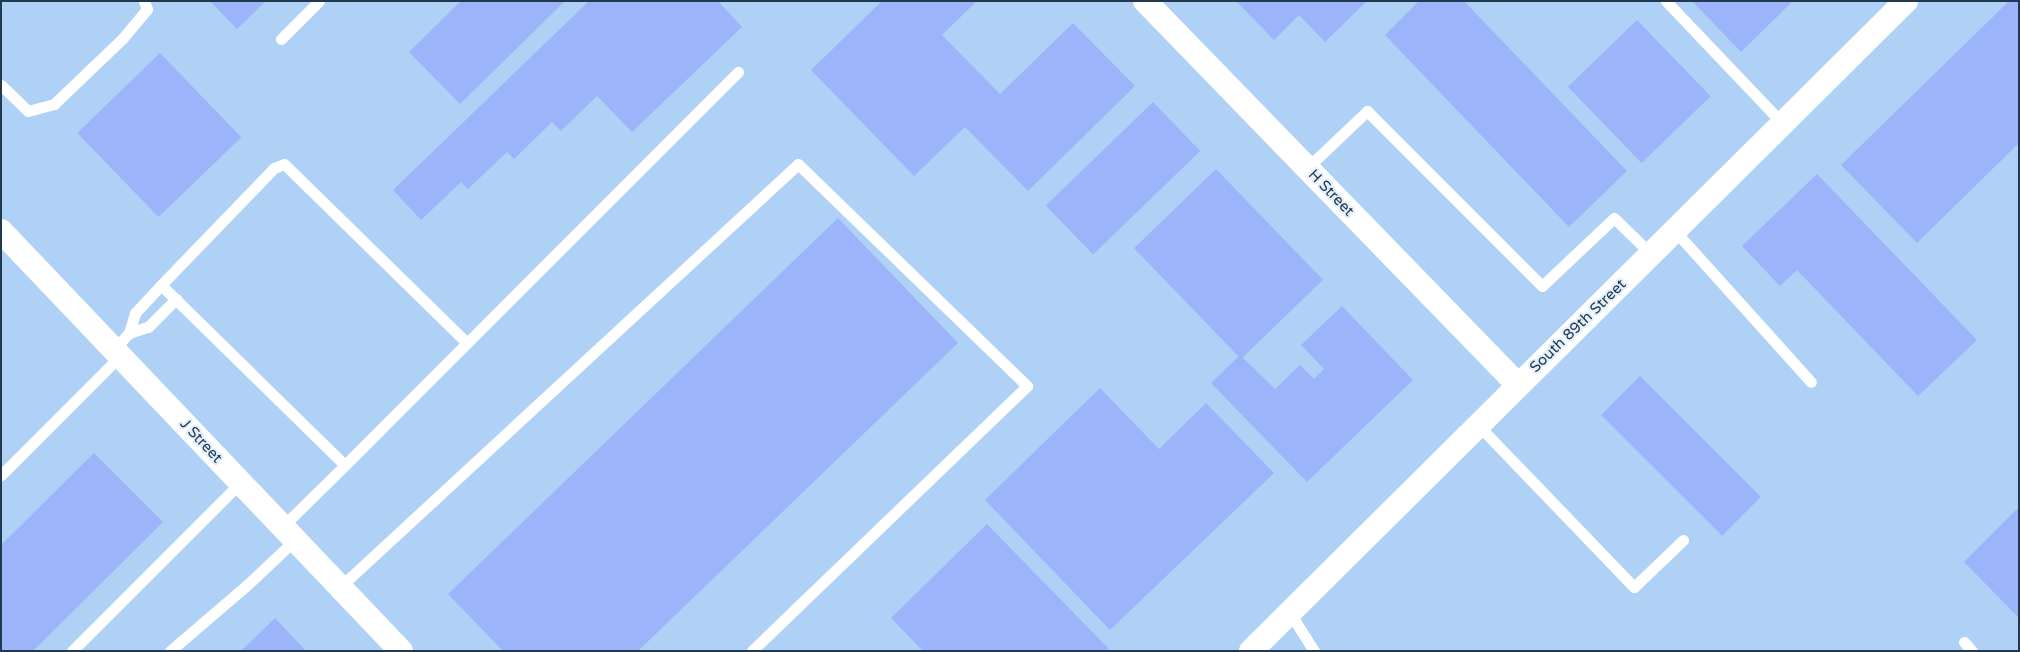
<!DOCTYPE html>
<html>
<head>
<meta charset="utf-8">
<style>
  body { margin:0 }
  #map { position:relative; width:2020px; height:652px; overflow:hidden; background:#afd1f5; font-family:"Varela Round",sans-serif }
  div>[style] { position:absolute }
  [style*='--x'] { left:calc(var(--x)*1px); top:calc(var(--y)*1px); width:calc(var(--w)*1px); rotate:calc(var(--a)*1deg) }
  .building>* { inset:0; background:#9cb5fa; transform-origin:0 0 }
  .service>* { height:11px; margin:-5.5px; padding:0 5.5px; transform-origin:5.5px; border-radius:5.5px; background:#fff }
  .minor>* { height:24px; margin:-12px; padding:0 12px; transform-origin:12px; border-radius:12px; background:#fff }
  span { translate:-50% -50%; white-space:nowrap; text-align:center; line-height:1.15; -webkit-text-stroke:4.5px #e4f0fc; paint-order:stroke }
  .street-label { font-size:15px; color:#203850 }
  .frame { position:absolute; inset:0; border:2px solid #203850; pointer-events:none }
</style>
</head>
<body>
<div id="map">
  <div class="building">
    <i style="clip-path:polygon(210px 1px,266px 1px,237px 29px)"></i>
    <i style="clip-path:polygon(461px 1px,565px 1px,460px 104px,409px 52px)"></i>
    <i style="clip-path:polygon(589px 1px,718px 1px,742px 27px,632px 132px,597px 96px,561px 131px,552px 122px,514px 159px,507px 152px,468px 189px,461px 182px,421px 220px,393px 190px)"></i>
    <i style="clip-path:polygon(882px 1px,977px 1px,942px 35px,1000px 94px,1073px 23px,1135px 86px,1028px 191px,965px 127px,914px 176px,811px 70px)"></i>
    <i style="clip-path:polygon(1236px 1px,1367px 1px,1325px 42px,1299px 15px,1274px 40px)"></i>
    <i style="clip-path:polygon(1419px 1px,1464px 1px,1627px 171px,1569px 227px,1385px 35px)"></i>
    <i style="clip-path:polygon(1692px 1px,1793px 1px,1741px 52px)"></i>
    <i style="clip-path:polygon(2009px 1px,2019px 1px,2019px 143px,1917px 243px,1841px 165px)"></i>
    <i style="left:1637px;top:20px;width:106px;height:96px;rotate:46deg"></i>
    <i style="left:160px;top:53px;width:117px;height:115px;rotate:46deg"></i>
    <i style="left:1153px;top:102px;width:68px;height:149px;rotate:46deg"></i>
    <i style="left:1216px;top:169px;width:154px;height:114px;rotate:46deg"></i>
    <i style="clip-path:polygon(1817px 174px,1977px 340px,1918px 396px,1797px 270px,1780px 286px,1742px 246px)"></i>
    <i style="clip-path:polygon(838px 218px,958px 343px,638px 651px,503px 651px,448px 594px)"></i>
    <i style="clip-path:polygon(1342px 306px,1413px 380px,1307px 482px,1211px 383px,1240px 355px,1275px 389px,1300px 365px,1314px 379px,1324px 369px,1301px 345px)"></i>
    <i style="left:1640px;top:376px;width:171px;height:55px;rotate:45deg"></i>
    <i style="clip-path:polygon(1100px 388px,1159px 449px,1206px 403px,1274px 473px,1110px 630px,985px 500px)"></i>
    <i style="clip-path:polygon(94px 453px,163px 522px,33px 651px,1px 651px,1px 545px)"></i>
    <i style="clip-path:polygon(2019px 507px,2019px 618px,1964px 562px)"></i>
    <i style="clip-path:polygon(987px 524px,1109px 649px,1107px 651px,923px 651px,891px 618px)"></i>
    <i style="clip-path:polygon(275px 618px,306px 651px,241px 651px)"></i>
  </div>
  <div class="service">
    <i style="--x:1666;--y:1;--w:170;--a:46.4"></i>
    <i style="--x:281;--y:39;--w:54;--a:-45"></i>
    <i style="--x:1;--y:85;--w:37;--a:44"></i>
    <i style="--x:28;--y:111;--w:27;--a:-15"></i>
    <i style="--x:54;--y:104;--w:94;--a:-43.7"></i>
    <i style="--x:122;--y:39;--w:39;--a:-50"></i>
    <i style="--x:147;--y:9;--w:9;--a:-111"></i>
    <i style="--x:1307;--y:168;--w:83;--a:-43.5"></i>
    <i style="--x:1367;--y:111;--w:247;--a:45"></i>
    <i style="--x:1542;--y:286;--w:99;--a:-43.4"></i>
    <i style="--x:1614;--y:218;--w:53;--a:44.2"></i>
    <i style="--x:1675;--y:231;--w:203;--a:48"></i>
    <i style="--x:129;--y:333;--w:20;--a:-18"></i>
    <i style="--x:148;--y:327;--w:40;--a:-45"></i>
    <i style="--x:467;--y:343;--w:256;--a:-135.6"></i>
    <i style="--x:284;--y:164;--w:11;--a:158"></i>
    <i style="--x:274;--y:168;--w:163;--a:134"></i>
    <i style="--x:161;--y:285;--w:257;--a:44.4"></i>
    <i style="--x:345;--y:465;--w:556;--a:-45"></i>
    <i style="--x:114;--y:349;--w:22;--a:-47"></i>
    <i style="--x:129;--y:333;--w:21;--a:-73"></i>
    <i style="--x:135;--y:313;--w:38;--a:-47"></i>
    <i style="--x:1478;--y:425;--w:225;--a:46.1"></i>
    <i style="--x:1634;--y:587;--w:68;--a:-43.8"></i>
    <i style="--x:1;--y:475;--w:168;--a:-45"></i>
    <i style="--x:282;--y:527;--w:88;--a:-44.5"></i>
    <i style="--x:340;--y:587;--w:623;--a:-42.72"></i>
    <i style="--x:798;--y:164;--w:319;--a:44.1"></i>
    <i style="--x:1027;--y:386;--w:382;--a:136.1"></i>
    <i style="--x:1290;--y:613;--w:45;--a:57.7"></i>
    <i style="--x:1964;--y:642;--w:12;--a:48"></i>
    <i style="--x:72;--y:651;--w:238;--a:-45"></i>
    <i style="--x:170;--y:651;--w:101;--a:-40.6"></i>
    <i style="--x:247;--y:585;--w:66;--a:-43.2"></i>
  </div>
  <div class="minor">
    <i style="--x:1145;--y:1;--w:535;--a:45.83"></i>
    <i style="--x:1;--y:231;--w:580;--a:46.4"></i>
    <i style="--x:1251;--y:651;--w:923;--a:-44.78"></i>
  </div>
  <div class="street-label">
    <span style="left:1331px;top:193px;rotate:46deg">H Street</span>
    <span style="left:1578px;top:326px;rotate:-44deg">South 89th Street</span>
    <span style="left:201px;top:441px;rotate:47deg">J Street</span>
  </div>
  <div class="frame"></div>
</div>
</body>
</html>
